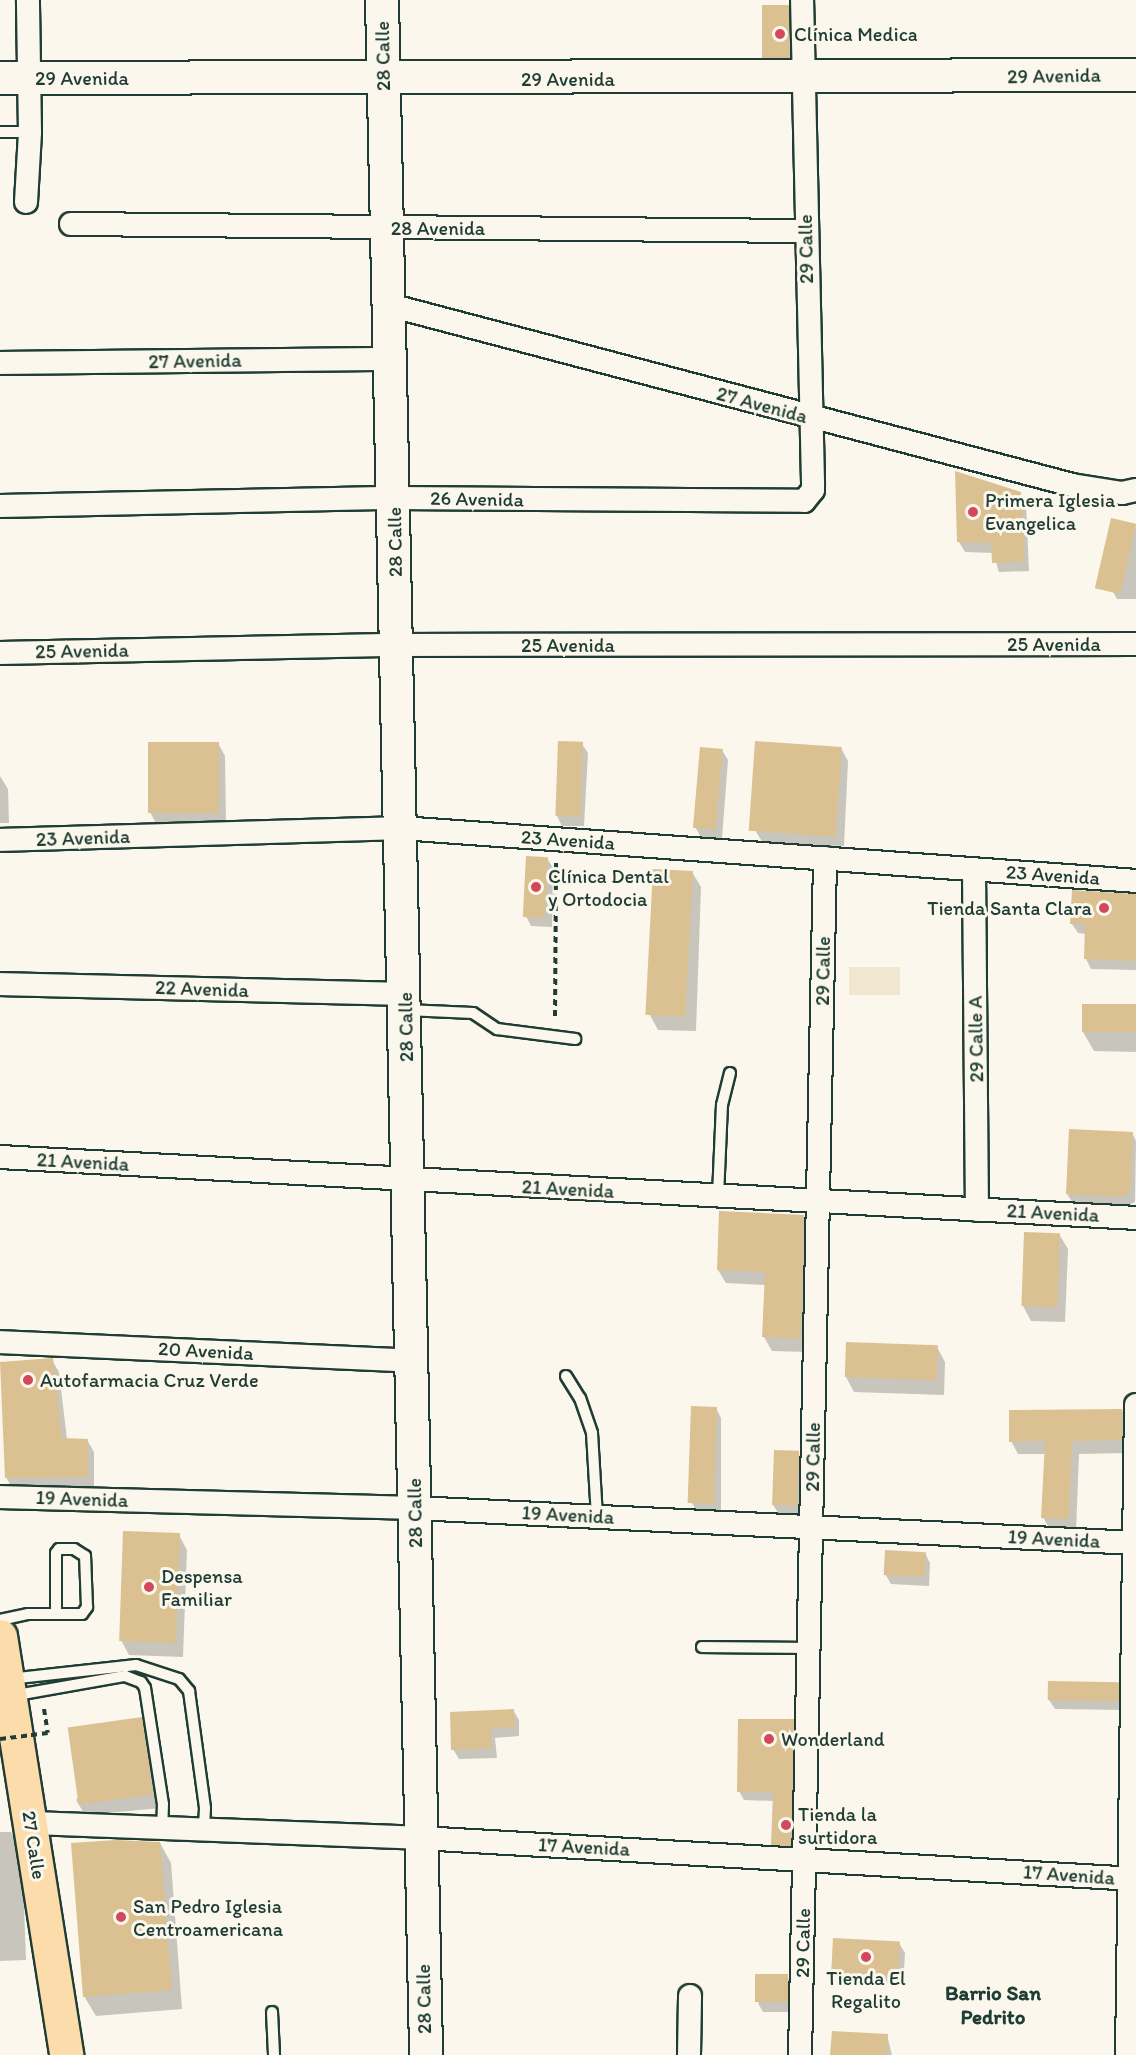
<!DOCTYPE html>
<html>
<head>
<meta charset="utf-8">
<style>
  body { margin:0 }
  #map { position:relative; width:1136px; height:2055px; overflow:hidden; background:#fbf7ec; font-family:Itim,sans-serif }
  div>[style] { position:absolute }
  [style*='--x'] { left:calc(var(--x)*1px); top:calc(var(--y)*1px); width:calc(var(--w)*1px); rotate:calc(var(--a)*1deg) }
  .built>* { inset:0; background:#f1e7d1; transform-origin:0 0 }
  .shadow>* { inset:0; background:#0003 }
  .building>* { inset:0; background:#dbc191; transform-origin:0 0 }
  .path>* { height:4px; margin-top:-2px; transform-origin:0; background:repeating-linear-gradient(90deg,#1f3d34 0 6px,transparent 0 10.5px) }
  .roads { filter:drop-shadow(2px 0 #1f3d34) drop-shadow(-2px 0 #1f3d34) drop-shadow(0 2px #1f3d34) drop-shadow(0 -2px #1f3d34) }
  .lane>* { height:10px; margin:-5px; padding:0 5px; transform-origin:5px; border-radius:5px; background:#fbf7ec }
  .street>* { height:22px; margin:-11px; padding:0 11px; transform-origin:11px; border-radius:11px; background:#fbf7ec }
  .secondary>* { height:32px; margin:-16px; padding:0 16px; transform-origin:16px; border-radius:16px; background:#fbf7ec }
  .primary>* { height:33px; margin:-16.5px; padding:0 16.5px; transform-origin:16.5px; border-radius:16.5px; background:#fddcac }
  .path-bridge>* { height:4px; margin-top:-2px; transform-origin:0; background:repeating-linear-gradient(90deg,#1f3d34 0 6px,transparent 0 10.5px) }
  .dots>* { width:16px; height:16px; translate:-50% -50%; box-sizing:border-box; border:3px solid #fbf7ec; border-radius:50% }
  span { translate:-50% -50%; white-space:nowrap; text-align:center; line-height:1.15; -webkit-text-stroke:6px #fbf7ec; paint-order:stroke }
  .poi-label { font-size:20px; color:#1f3d34 }
  .left { translate:0 -50%; text-align:left }
  .right { translate:-100% -50%; text-align:right }
  .street-label { font-size:20px; color:#1f3d34 }
  .neighbourhood-label { font-size:21px; color:#1f3d34; font-weight:700 }
</style>
</head>
<body>
<div id="map">
  <div class="built">
    <i style="left:849px;top:967px;width:51px;height:28px"></i>
  </div>
  <div class="shadow">
    <i style="clip-path:polygon(788px 6px,793px 16px,795px 67px,770px 67px,765px 58px)"></i>
    <i style="clip-path:polygon(1020px 493px,1026px 503px,1029px 571px,999px 572px,993px 553px,965px 552px,959px 542px)"></i>
    <i style="clip-path:polygon(1136px 526px,1136px 599px,1117px 599px,1112px 590px)"></i>
    <i style="clip-path:polygon(218px 743px,225px 756px,226px 825px,157px 825px,150px 812px)"></i>
    <i style="clip-path:polygon(582px 744px,588px 753px,584px 826px,562px 826px,557px 816px)"></i>
    <i style="clip-path:polygon(841px 748px,848px 761px,844px 846px,763px 843px,755px 830px)"></i>
    <i style="clip-path:polygon(722px 750px,728px 760px,722px 839px,701px 837px,695px 827px)"></i>
    <i style="clip-path:polygon(0 776px,8px 789px,9px 823px,0 823px)"></i>
    <i style="clip-path:polygon(547px 858px,553px 868px,552px 927px,531px 926px,526px 916px)"></i>
    <i style="clip-path:polygon(692px 872px,701px 887px,696px 1031px,658px 1030px,650px 1015px)"></i>
    <i style="clip-path:polygon(1136px 895px,1136px 970px,1091px 969px,1086px 959px,1086px 934px,1078px 933px,1072px 924px)"></i>
    <i style="clip-path:polygon(1136px 1006px,1136px 1052px,1094px 1051px,1083px 1032px)"></i>
    <i style="clip-path:polygon(1132px 1133px,1136px 1141px,1135px 1202px,1127px 1206px,1073px 1203px,1067px 1194px)"></i>
    <i style="clip-path:polygon(803px 1216px,811px 1230px,808px 1352px,772px 1351px,764px 1337px,766px 1285px,726px 1283px,718px 1270px)"></i>
    <i style="clip-path:polygon(1059px 1234px,1068px 1249px,1065px 1322px,1031px 1321px,1023px 1306px)"></i>
    <i style="clip-path:polygon(937px 1347px,945px 1362px,944px 1395px,854px 1392px,846px 1377px)"></i>
    <i style="clip-path:polygon(52px 1360px,59px 1372px,67px 1439px,87px 1440px,94px 1452px,94px 1489px,13px 1490px,6px 1477px)"></i>
    <i style="clip-path:polygon(716px 1408px,721px 1418px,721px 1513px,698px 1513px,692px 1503px)"></i>
    <i style="clip-path:polygon(1122px 1410px,1129px 1423px,1129px 1453px,1079px 1454px,1076px 1532px,1050px 1530px,1043px 1517px,1046px 1454px,1018px 1454px,1011px 1441px)"></i>
    <i style="clip-path:polygon(798px 1453px,804px 1463px,803px 1516px,779px 1514px,773px 1505px)"></i>
    <i style="clip-path:polygon(179px 1535px,187px 1550px,183px 1657px,129px 1655px,121px 1640px)"></i>
    <i style="clip-path:polygon(925px 1553px,930px 1563px,929px 1586px,891px 1584px,885px 1574px)"></i>
    <i style="clip-path:polygon(1118px 1683px,1123px 1693px,1123px 1710px,1055px 1709px,1049px 1700px)"></i>
    <i style="clip-path:polygon(513px 1710px,519px 1720px,519px 1736px,495px 1738px,497px 1758px,459px 1759px,453px 1749px)"></i>
    <i style="clip-path:polygon(141px 1719px,150px 1734px,161px 1808px,85px 1815px,76px 1800px)"></i>
    <i style="clip-path:polygon(793px 1721px,798px 1730px,795px 1855px,778px 1854px,773px 1844px,774px 1801px,744px 1800px,739px 1791px)"></i>
    <i style="clip-path:polygon(0 1832px,11px 1832px,22px 1852px,26px 1960px,0 1961px)"></i>
    <i style="clip-path:polygon(160px 1843px,171px 1863px,182px 2009px,96px 2016px,84px 1996px)"></i>
    <i style="clip-path:polygon(899px 1943px,905px 1953px,903px 1985px,838px 1981px,832px 1971px)"></i>
    <i style="clip-path:polygon(787px 1976px,793px 1986px,792px 2012px,763px 2012px,758px 2003px)"></i>
    <i style="clip-path:polygon(887px 2035px,892px 2055px,832px 2055px)"></i>
  </div>
  <div class="building">
    <i style="left:762px;top:5px;width:27px;height:53px"></i>
    <i style="clip-path:polygon(955px 471px,1021px 492px,1025px 561px,992px 563px,991px 543px,957px 542px)"></i>
    <i style="left:1111px;top:518px;width:26px;height:72px;rotate:13deg"></i>
    <i style="left:558px;top:741px;width:25px;height:75px;rotate:2deg"></i>
    <i style="left:755px;top:741px;width:87px;height:90px;rotate:4deg"></i>
    <i style="left:148px;top:742px;width:71px;height:71px"></i>
    <i style="left:700px;top:747px;width:23px;height:81px;rotate:5deg"></i>
    <i style="left:526px;top:856px;width:22px;height:61px;rotate:3deg"></i>
    <i style="left:653px;top:869px;width:40px;height:146px;rotate:3deg"></i>
    <i style="clip-path:polygon(1072px 890px,1136px 894px,1136px 961px,1084px 959px,1085px 924px,1070px 924px)"></i>
    <i style="left:1082px;top:1004px;width:54px;height:28px"></i>
    <i style="clip-path:polygon(1069px 1129px,1133px 1132px,1130px 1192px,1121px 1197px,1066px 1194px)"></i>
    <i style="clip-path:polygon(719px 1211px,804px 1215px,801px 1339px,762px 1337px,765px 1272px,717px 1270px)"></i>
    <i style="left:1024px;top:1232px;width:36px;height:74px;rotate:2deg"></i>
    <i style="left:846px;top:1342px;width:92px;height:35px;rotate:2deg"></i>
    <i style="clip-path:polygon(53px 1358px,62px 1438px,88px 1439px,88px 1477px,5px 1478px,0 1362px)"></i>
    <i style="left:691px;top:1406px;width:26px;height:97px;rotate:2deg"></i>
    <i style="clip-path:polygon(1122px 1409px,1122px 1440px,1072px 1441px,1069px 1519px,1041px 1518px,1045px 1441px,1009px 1442px,1009px 1410px)"></i>
    <i style="left:774px;top:1450px;width:25px;height:55px;rotate:2deg"></i>
    <i style="left:123px;top:1531px;width:57px;height:110px;rotate:2deg"></i>
    <i style="left:885px;top:1550px;width:41px;height:25px;rotate:3deg"></i>
    <i style="left:1048px;top:1681px;width:71px;height:19px;rotate:1deg"></i>
    <i style="clip-path:polygon(514px 1709px,515px 1727px,491px 1728px,492px 1748px,451px 1750px,450px 1712px)"></i>
    <i style="left:142px;top:1717px;width:78px;height:75px;rotate:82deg"></i>
    <i style="clip-path:polygon(738px 1719px,794px 1719px,791px 1846px,771px 1845px,773px 1792px,737px 1792px)"></i>
    <i style="clip-path:polygon(116px 1840px,160px 1842px,172px 1990px,83px 1997px,71px 1843px)"></i>
    <i style="left:833px;top:1938px;width:67px;height:34px;rotate:3deg"></i>
    <i style="left:788px;top:1974px;width:28px;height:33px;rotate:90deg"></i>
    <i style="clip-path:polygon(832px 2031px,888px 2034px,887px 2055px,830px 2055px)"></i>
  </div>
  <div class="path">
    <i style="--x:555;--y:1016;--w:155;--a:-89.6"></i>
    <i style="--x:44;--y:1709;--w:24;--a:81"></i>
  </div>
  <div class="roads">
    <div class="lane">
      <i style="--x:0;--y:132;--w:30;--a:0"></i>
      <i style="--x:406;--y:1010;--w:67;--a:2.6"></i>
      <i style="--x:473;--y:1013;--w:29;--a:34"></i>
      <i style="--x:497;--y:1029;--w:79;--a:7.3"></i>
      <i style="--x:718;--y:1196;--w:91;--a:-87.5"></i>
      <i style="--x:722;--y:1105;--w:33;--a:-76"></i>
      <i style="--x:566;--y:1376;--w:26;--a:58"></i>
      <i style="--x:580;--y:1398;--w:37;--a:71"></i>
      <i style="--x:592;--y:1433;--w:83;--a:86.6"></i>
      <i style="--x:0;--y:1620;--w:29;--a:-12"></i>
      <i style="--x:28;--y:1614;--w:54;--a:0"></i>
      <i style="--x:82;--y:1614;--w:9;--a:-54"></i>
      <i style="--x:87;--y:1607;--w:51;--a:-92.2"></i>
      <i style="--x:85;--y:1556;--w:13;--a:-148"></i>
      <i style="--x:74;--y:1549;--w:15;--a:180"></i>
      <i style="--x:59;--y:1549;--w:5;--a:127"></i>
      <i style="--x:56;--y:1553;--w:61;--a:90"></i>
      <i style="--x:702;--y:1647;--w:107;--a:0.5"></i>
      <i style="--x:9;--y:1679;--w:128;--a:-6.3"></i>
      <i style="--x:136;--y:1665;--w:45;--a:18"></i>
      <i style="--x:179;--y:1679;--w:16;--a:50"></i>
      <i style="--x:189;--y:1691;--w:118;--a:82.2"></i>
      <i style="--x:205;--y:1808;--w:22;--a:93"></i>
      <i style="--x:11;--y:1696;--w:116;--a:-10"></i>
      <i style="--x:125;--y:1676;--w:17;--a:21"></i>
      <i style="--x:141;--y:1682;--w:7;--a:56"></i>
      <i style="--x:145;--y:1688;--w:117;--a:81.2"></i>
      <i style="--x:163;--y:1804;--w:24;--a:92"></i>
      <i style="--x:272;--y:2012;--w:43;--a:87.3"></i>
    </div>
    <div class="street">
      <i style="--x:26;--y:202;--w:70;--a:-86.7"></i>
      <i style="--x:30;--y:132;--w:132;--a:-90.9"></i>
      <i style="--x:71;--y:224;--w:734;--a:0.55"></i>
      <i style="--x:389;--y:305;--w:706;--a:14.76"></i>
      <i style="--x:1072;--y:485;--w:51;--a:9.1"></i>
      <i style="--x:1122;--y:493;--w:14;--a:-12"></i>
      <i style="--x:0;--y:363;--w:390;--a:-0.6"></i>
      <i style="--x:0;--y:506;--w:394;--a:-1.2"></i>
      <i style="--x:394;--y:498;--w:410;--a:0.4"></i>
      <i style="--x:804;--y:501;--w:14;--a:-51"></i>
      <i style="--x:813;--y:490;--w:8;--a:-90"></i>
      <i style="--x:813;--y:482;--w:482;--a:-91.3"></i>
      <i style="--x:0;--y:653;--w:397;--a:-1.2"></i>
      <i style="--x:397;--y:645;--w:739;--a:-0.08"></i>
      <i style="--x:0;--y:840;--w:401;--a:-1.7"></i>
      <i style="--x:401;--y:828;--w:737;--a:4.12"></i>
      <i style="--x:974;--y:869;--w:341;--a:89.5"></i>
      <i style="--x:0;--y:984;--w:405;--a:1.4"></i>
      <i style="--x:0;--y:1157;--w:1138;--a:3.07"></i>
      <i style="--x:0;--y:1342;--w:413;--a:2.6"></i>
      <i style="--x:0;--y:1497;--w:415;--a:1.5"></i>
      <i style="--x:415;--y:1508;--w:722;--a:2.78"></i>
      <i style="--x:31;--y:1823;--w:389;--a:2.2"></i>
      <i style="--x:420;--y:1838;--w:717;--a:3.28"></i>
      <i style="--x:689;--y:2055;--w:59;--a:-89"></i>
      <i style="--x:800;--y:2055;--w:1197;--a:-88.8"></i>
      <i style="--x:1127;--y:2055;--w:650;--a:-89.21"></i>
    </div>
    <div class="secondary">
      <i style="--x:382;--y:0;--w:2055;--a:88.77"></i>
      <i style="--x:0;--y:78;--w:1136;--a:-0.15"></i>
    </div>
    <div class="primary">
      <i style="--x:0;--y:1636;--w:424;--a:81"></i>
    </div>
  </div>
  <div class="path-bridge">
    <i style="--x:0;--y:1739;--w:48;--a:-7.1"></i>
  </div>
  <div class="dots">
    <i style="left:780px;top:34px;background:#d1495b"></i>
    <i style="left:973px;top:512px;background:#d1495b"></i>
    <i style="left:536px;top:887px;background:#d1495b"></i>
    <i style="left:1104px;top:908px;background:#d1495b"></i>
    <i style="left:28px;top:1380px;background:#d1495b"></i>
    <i style="left:149px;top:1587px;background:#d1495b"></i>
    <i style="left:769px;top:1739px;background:#d1495b"></i>
    <i style="left:786px;top:1825px;background:#d1495b"></i>
    <i style="left:121px;top:1917px;background:#d1495b"></i>
    <i style="left:866px;top:1957px;background:#d1495b"></i>
  </div>
  <div class="poi-label">
    <span class="left" style="left:794px;top:34px">Clínica Medica</span>
    <span class="left" style="left:985px;top:512px">Primera Iglesia<br>Evangelica</span>
    <span class="left" style="left:548px;top:888px">Clínica Dental<br>y Ortodocia</span>
    <span class="right" style="left:1092px;top:908px">Tienda Santa Clara</span>
    <span class="left" style="left:40px;top:1380px">Autofarmacia Cruz Verde</span>
    <span class="left" style="left:161px;top:1588px">Despensa<br>Familiar</span>
    <span class="left" style="left:781px;top:1739px">Wonderland</span>
    <span class="left" style="left:798px;top:1826px">Tienda la<br>surtidora</span>
    <span class="left" style="left:133px;top:1918px">San Pedro Iglesia<br>Centroamericana</span>
    <span style="left:866px;top:1990px">Tienda El<br>Regalito</span>
  </div>
  <div class="street-label">
    <span style="left:383px;top:56px;rotate:-91deg">28 Calle</span>
    <span style="left:1054px;top:76px;rotate:-1deg">29 Avenida</span>
    <span style="left:82px;top:78px">29 Avenida</span>
    <span style="left:568px;top:79px">29 Avenida</span>
    <span style="left:438px;top:228px">28 Avenida</span>
    <span style="left:806px;top:249px;rotate:-91deg">29 Calle</span>
    <span style="left:195px;top:361px;rotate:-1deg">27 Avenida</span>
    <span style="left:762px;top:405px;rotate:15deg">27 Avenida</span>
    <span style="left:477px;top:499px;rotate:1deg">26 Avenida</span>
    <span style="left:395px;top:542px;rotate:-91deg">28 Calle</span>
    <span style="left:1054px;top:644px">25 Avenida</span>
    <span style="left:568px;top:645px">25 Avenida</span>
    <span style="left:82px;top:651px;rotate:-1deg">25 Avenida</span>
    <span style="left:83px;top:838px;rotate:-2deg">23 Avenida</span>
    <span style="left:568px;top:840px;rotate:4deg">23 Avenida</span>
    <span style="left:1053px;top:875px;rotate:4deg">23 Avenida</span>
    <span style="left:823px;top:971px;rotate:-89deg">29 Calle</span>
    <span style="left:202px;top:989px;rotate:2deg">22 Avenida</span>
    <span style="left:406px;top:1027px;rotate:-91deg">28 Calle</span>
    <span style="left:976px;top:1039px;rotate:-91deg">29 Calle A</span>
    <span style="left:83px;top:1162px;rotate:3deg">21 Avenida</span>
    <span style="left:568px;top:1189px;rotate:3deg">21 Avenida</span>
    <span style="left:1053px;top:1213px;rotate:3deg">21 Avenida</span>
    <span style="left:206px;top:1351px;rotate:3deg">20 Avenida</span>
    <span style="left:813px;top:1457px;rotate:-89deg">29 Calle</span>
    <span style="left:82px;top:1499px;rotate:2deg">19 Avenida</span>
    <span style="left:415px;top:1513px;rotate:-91deg">28 Calle</span>
    <span style="left:568px;top:1515px;rotate:3deg">19 Avenida</span>
    <span style="left:1054px;top:1539px;rotate:3deg">19 Avenida</span>
    <span style="left:34px;top:1845px;rotate:81deg">27 Calle</span>
    <span style="left:584px;top:1847px;rotate:3deg">17 Avenida</span>
    <span style="left:1069px;top:1875px;rotate:4deg">17 Avenida</span>
    <span style="left:803px;top:1943px;rotate:-89deg">29 Calle</span>
    <span style="left:424px;top:1999px;rotate:-91deg">28 Calle</span>
  </div>
  <div class="neighbourhood-label">
    <span style="left:993px;top:2005px">Barrio San<br>Pedrito</span>
  </div>
</div>
</body>
</html>
